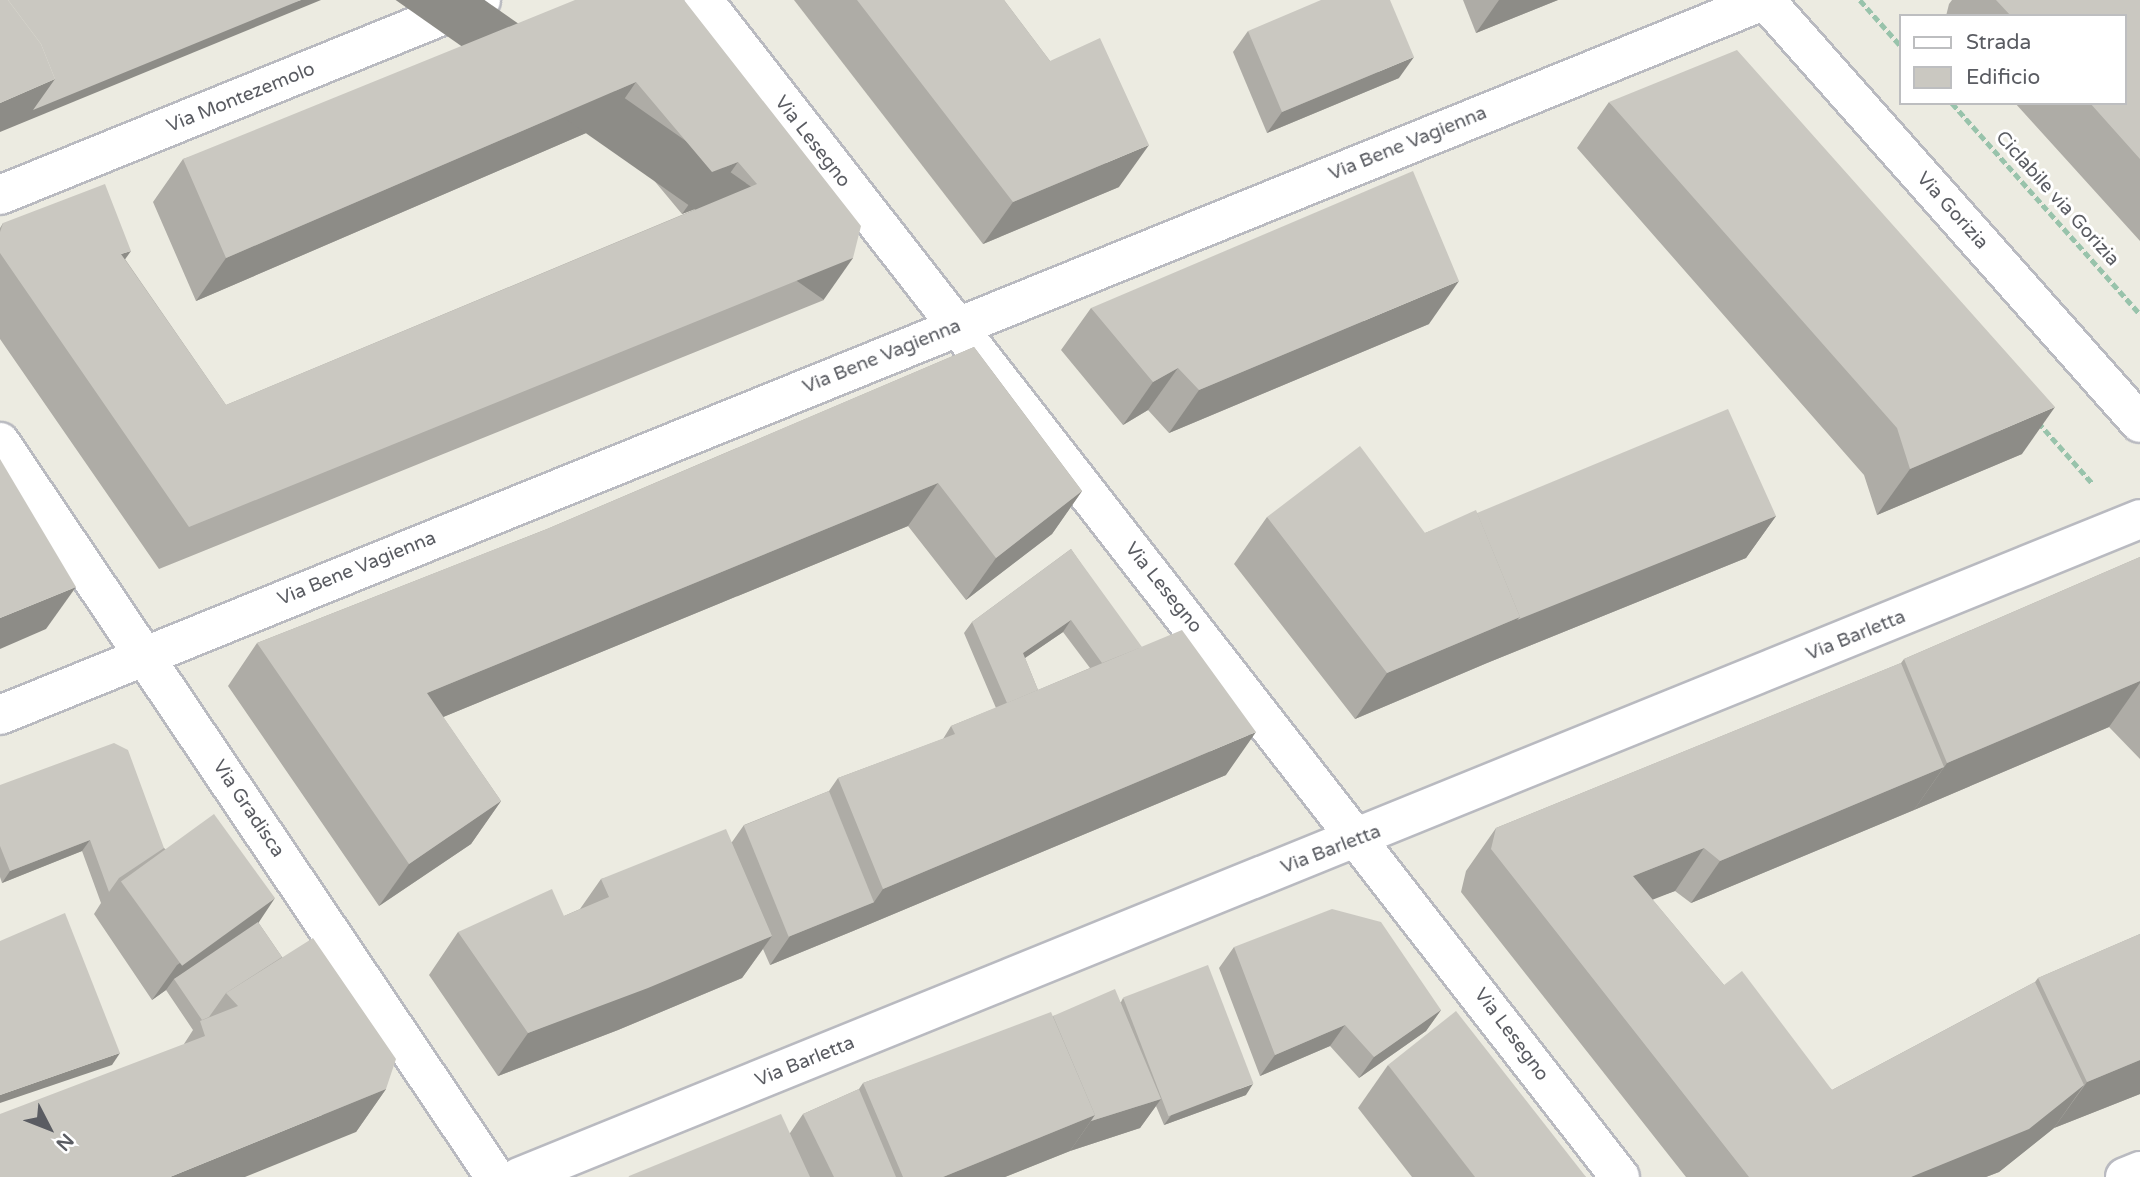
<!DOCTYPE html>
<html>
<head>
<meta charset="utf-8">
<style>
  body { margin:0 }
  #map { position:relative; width:2140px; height:1177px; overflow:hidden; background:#ecebe1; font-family:"Varela Round",sans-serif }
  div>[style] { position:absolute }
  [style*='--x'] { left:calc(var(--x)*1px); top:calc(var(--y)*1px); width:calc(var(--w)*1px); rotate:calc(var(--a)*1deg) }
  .path>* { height:4.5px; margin-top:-2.25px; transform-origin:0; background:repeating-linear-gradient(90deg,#98c3ab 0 7px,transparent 0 10.5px) }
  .roads { filter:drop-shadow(2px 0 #b9bac0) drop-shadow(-2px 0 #b9bac0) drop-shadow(0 2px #b9bac0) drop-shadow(0 -2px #b9bac0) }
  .street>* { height:38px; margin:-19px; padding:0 19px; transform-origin:19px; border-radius:19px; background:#fff }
  .secondary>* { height:38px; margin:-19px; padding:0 19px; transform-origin:19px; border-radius:19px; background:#fff }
  .wall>* { inset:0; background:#aeaca6 }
  .shaded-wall>* { inset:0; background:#8d8c87; transform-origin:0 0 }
  .building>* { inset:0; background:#cac8c1; transform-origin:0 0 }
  span { translate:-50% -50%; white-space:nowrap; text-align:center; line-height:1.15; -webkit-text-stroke:6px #fff; paint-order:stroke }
  .street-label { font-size:19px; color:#5a5c62 }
  .legend { position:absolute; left:1899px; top:14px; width:228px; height:91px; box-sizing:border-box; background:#fff; border:2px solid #bdbec0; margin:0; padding:9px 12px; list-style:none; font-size:21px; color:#5a5c62 }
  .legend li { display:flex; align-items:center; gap:14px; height:35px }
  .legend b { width:35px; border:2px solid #bdbec0 }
  .north { position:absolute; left:14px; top:1093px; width:70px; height:70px; -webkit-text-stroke:5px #fff; paint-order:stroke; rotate:132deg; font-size:19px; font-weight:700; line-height:28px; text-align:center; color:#5a5c62 }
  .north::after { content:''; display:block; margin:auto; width:24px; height:32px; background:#5a5c62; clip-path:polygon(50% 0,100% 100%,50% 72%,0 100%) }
</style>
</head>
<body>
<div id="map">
  <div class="path">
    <i style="--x:1860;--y:0;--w:60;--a:48.4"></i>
    <i style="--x:1952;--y:103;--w:283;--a:48.3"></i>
    <i style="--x:2038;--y:422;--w:83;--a:48.4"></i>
  </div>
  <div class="roads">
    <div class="street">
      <i style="--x:703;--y:0;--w:1492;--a:52.08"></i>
      <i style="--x:0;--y:195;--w:519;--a:-22.07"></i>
      <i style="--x:0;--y:442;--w:886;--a:56.04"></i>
      <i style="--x:0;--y:715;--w:1904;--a:-22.05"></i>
      <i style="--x:519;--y:1177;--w:1749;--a:-22.09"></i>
      <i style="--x:2125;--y:1177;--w:16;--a:-22"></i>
    </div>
    <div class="secondary">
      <i style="--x:1765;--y:0;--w:565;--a:48.44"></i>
    </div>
  </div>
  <div class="wall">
    <i style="clip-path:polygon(684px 0,824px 300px,159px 569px,0 339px,0 228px,3px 223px,125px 259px,226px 405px,708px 204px,682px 214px,607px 124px,196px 301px,153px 202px,183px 159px)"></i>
    <i style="clip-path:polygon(794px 0,1004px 0,1050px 61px,1119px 187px,983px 244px)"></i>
    <i style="clip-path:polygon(1463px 0,1558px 0,1476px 33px)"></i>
    <i style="clip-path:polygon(1952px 0,2140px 0,2140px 241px,2015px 103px,2124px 103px,2124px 16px,1946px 16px,1949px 4px)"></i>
    <i style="clip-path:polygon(1248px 31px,1399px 78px,1267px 133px,1233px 52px)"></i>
    <i style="clip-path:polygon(1609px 102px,2022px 454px,1877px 515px,1864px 475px,1577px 148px)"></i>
    <i style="clip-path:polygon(1091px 308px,1429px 324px,1169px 433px,1148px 410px,1123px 425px,1061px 350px)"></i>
    <i style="clip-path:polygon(974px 347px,1082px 491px,1052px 534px,966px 600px,908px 526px,443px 717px,501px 801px,471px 844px,379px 906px,228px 686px,257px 643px,547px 529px)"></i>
    <i style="clip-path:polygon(1477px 513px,1776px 516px,1746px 558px,1487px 663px,1355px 719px,1234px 564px,1267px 517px,1425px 533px)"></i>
    <i style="clip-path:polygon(evenodd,1071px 549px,1226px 775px,853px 931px,770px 965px,763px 949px,742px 978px,618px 1030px,498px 1076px,429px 975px,458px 932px,564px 916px,580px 909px,601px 879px,732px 842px,744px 825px,829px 791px,838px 778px,943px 739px,951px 726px,996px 708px,964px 633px,972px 622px,1071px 549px,1063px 632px,1090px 668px,1038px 690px,1025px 658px,1063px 632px)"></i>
    <i style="clip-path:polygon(2140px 557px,2140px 759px,2109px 727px,1914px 810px,1691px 903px,1675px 891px,1652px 899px,1724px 985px,1832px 1090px,2035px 982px,2038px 978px,2140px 934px,2140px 1094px,2054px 1128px,1999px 1172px,1986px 1177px,1686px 1177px,1461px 892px,1466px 871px,1496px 828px,1901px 663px,1904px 659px)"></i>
    <i style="clip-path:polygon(0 785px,164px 848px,258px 922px,282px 957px,386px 1089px,356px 1132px,184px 1044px,193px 1030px,166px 990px,152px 1000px,94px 914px,101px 903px,82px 851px,2px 883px,0 877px)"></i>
    <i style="clip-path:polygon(1234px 947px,1441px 1010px,1426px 1031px,1359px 1078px,1330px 1046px,1260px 1076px,1219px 968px)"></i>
    <i style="clip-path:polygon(1123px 998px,1246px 1095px,1164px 1125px,1156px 1106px,1140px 1128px,1070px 1151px,1005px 1177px,628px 1177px,790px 1133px,803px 1114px,859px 1089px,863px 1083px,1053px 1016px,1121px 1002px)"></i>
    <i style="clip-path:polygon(1388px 1065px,1586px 1177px,1412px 1177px,1358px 1108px)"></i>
  </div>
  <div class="shaded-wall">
    <i style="clip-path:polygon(301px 0,321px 0,0 132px,0 103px,55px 79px)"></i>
    <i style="clip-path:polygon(1499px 0,1558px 0,1476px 33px)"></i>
    <i style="clip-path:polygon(1414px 57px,1399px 78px,1267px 133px,1282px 112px)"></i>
    <i style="clip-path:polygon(636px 82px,607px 124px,196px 301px,226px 258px)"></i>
    <i style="clip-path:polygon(1149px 145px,1119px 187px,983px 244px,1013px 202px)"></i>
    <i style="clip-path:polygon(738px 162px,708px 204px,682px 214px,712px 172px)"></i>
    <i style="clip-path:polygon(131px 251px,101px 293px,121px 254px)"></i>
    <i style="left:853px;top:258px;width:51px;height:716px;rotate:125deg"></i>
    <i style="clip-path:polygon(1459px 281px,1429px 324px,1169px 433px,1199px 390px)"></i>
    <i style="clip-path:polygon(1178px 368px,1148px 410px,1123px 425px,1153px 382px)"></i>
    <i style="clip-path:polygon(2055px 407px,2022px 454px,1877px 515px,1910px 469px)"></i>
    <i style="clip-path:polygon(938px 483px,908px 526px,397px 736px,427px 693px)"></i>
    <i style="clip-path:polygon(1082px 491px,1052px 534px,966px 600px,996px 558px)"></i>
    <i style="clip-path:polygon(1776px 516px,1746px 558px,1487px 663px,1355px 719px,1387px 673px,1520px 617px)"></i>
    <i style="clip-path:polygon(76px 587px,46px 629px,0 649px,0 618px)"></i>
    <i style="clip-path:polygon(1071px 620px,1063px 632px,1016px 664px,1023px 653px)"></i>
    <i style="clip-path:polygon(2140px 681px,2140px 683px,2109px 727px,1914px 810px,1947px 763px)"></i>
    <i style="clip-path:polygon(1256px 732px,1226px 775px,853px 931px,770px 965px,790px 936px,874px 902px,883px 889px)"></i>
    <i style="clip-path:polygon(1944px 767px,1914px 810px,1691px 903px,1720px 861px)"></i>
    <i style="clip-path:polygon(501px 801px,471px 844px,379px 906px,409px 864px)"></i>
    <i style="clip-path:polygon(90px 840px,82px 851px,2px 883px,10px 871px)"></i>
    <i style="clip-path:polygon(1704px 848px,1675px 891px,1603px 919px,1633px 876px)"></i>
    <i style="clip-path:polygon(275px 898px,251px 934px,174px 979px,166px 990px,152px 1000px,177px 965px)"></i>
    <i style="clip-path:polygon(772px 936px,742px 978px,618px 1030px,498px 1076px,528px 1033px)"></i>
    <i style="clip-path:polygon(1441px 1010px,1426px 1031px,1359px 1078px,1374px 1057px)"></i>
    <i style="clip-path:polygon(1345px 1025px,1330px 1046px,1260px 1076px,1275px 1055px)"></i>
    <i style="clip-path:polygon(120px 1053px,112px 1065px,0 1103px,0 1095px)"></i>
    <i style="clip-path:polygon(2140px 1060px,2140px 1094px,2054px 1128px,2087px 1082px)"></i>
    <i style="clip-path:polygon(1253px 1084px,1246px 1095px,1164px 1125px,1172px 1114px)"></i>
    <i style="clip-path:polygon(2084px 1085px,2054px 1128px,1999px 1172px,1986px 1177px,1911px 1177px)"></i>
    <i style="clip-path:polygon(386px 1089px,356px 1132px,245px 1177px,170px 1177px)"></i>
    <i style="clip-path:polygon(1161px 1099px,1140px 1128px,1070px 1151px,1091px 1121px)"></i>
    <i style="clip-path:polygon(1095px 1115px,1070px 1151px,1005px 1177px,943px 1177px)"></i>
  </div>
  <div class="building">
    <i style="clip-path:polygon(0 0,8px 0,41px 44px,55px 79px,0 103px)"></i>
    <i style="clip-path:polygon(8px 0,301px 0,33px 110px,55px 79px,41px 44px)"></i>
    <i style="clip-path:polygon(575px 0,684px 0,861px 226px,853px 258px,189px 527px,0 253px,0 232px,3px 223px,105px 184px,131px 251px,121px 254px,226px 405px,757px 184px,738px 162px,712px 172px,636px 82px,226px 258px,183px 159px)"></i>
    <i style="clip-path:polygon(857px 0,1004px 0,1050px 61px,1100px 38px,1149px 145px,1013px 202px)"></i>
    <i style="clip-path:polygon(1321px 0,1390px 0,1414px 57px,1282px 112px,1248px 31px)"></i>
    <i style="clip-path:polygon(1996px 0,2140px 0,2140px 159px,2090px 103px,2124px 103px,2124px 16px,2011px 16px)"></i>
    <i style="clip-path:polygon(1737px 50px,2055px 407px,1910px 469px,1897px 428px,1609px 102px)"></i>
    <i style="clip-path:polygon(1413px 171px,1459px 281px,1199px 390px,1178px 368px,1153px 382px,1091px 308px)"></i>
    <i style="clip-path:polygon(974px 347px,1082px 491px,996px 558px,938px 483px,427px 693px,501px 801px,409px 864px,257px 643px,547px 529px)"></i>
    <i style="clip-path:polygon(1728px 409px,1776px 516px,1517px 620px,1520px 617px,1477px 513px)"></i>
    <i style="clip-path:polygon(1360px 446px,1425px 533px,1476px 510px,1520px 617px,1387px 673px,1267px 517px)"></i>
    <i style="clip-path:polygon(0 459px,76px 587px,0 618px)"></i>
    <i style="clip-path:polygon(1071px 549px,1142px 647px,1102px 663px,1071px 620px,1023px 653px,1038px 690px,1007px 703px,972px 622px)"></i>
    <i style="clip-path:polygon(2140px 557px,2140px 681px,1947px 763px,1904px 659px)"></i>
    <i style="clip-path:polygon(1182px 630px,1256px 732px,883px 889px,838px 778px,955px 734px,951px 726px)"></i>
    <i style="clip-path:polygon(1901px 663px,1944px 767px,1720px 861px,1704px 848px,1633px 876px,1724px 985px,1742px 971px,1832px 1090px,2035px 982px,2084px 1085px,2029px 1129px,1911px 1177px,1749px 1177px,1491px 849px,1496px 828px)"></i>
    <i style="clip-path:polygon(114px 743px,128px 750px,164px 848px,119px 878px,109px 892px,90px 840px,10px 871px,0 846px,0 785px)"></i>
    <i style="left:829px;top:791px;width:120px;height:92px;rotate:68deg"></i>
    <i style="left:214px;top:814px;width:104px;height:115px;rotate:54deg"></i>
    <i style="clip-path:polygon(726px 829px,772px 936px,648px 988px,528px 1033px,458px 932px,552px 889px,564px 916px,609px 897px,601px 879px)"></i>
    <i style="clip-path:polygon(1332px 909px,1381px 922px,1441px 1010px,1374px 1057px,1345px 1025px,1275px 1055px,1234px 947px)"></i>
    <i style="clip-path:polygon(65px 913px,120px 1053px,0 1095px,0 941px)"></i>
    <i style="clip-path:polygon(258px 922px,282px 957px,226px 993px,209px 1017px,202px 1020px,174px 979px)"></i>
    <i style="clip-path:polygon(2140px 934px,2140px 1060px,2087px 1082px,2038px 978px)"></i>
    <i style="clip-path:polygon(313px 938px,396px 1059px,386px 1089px,170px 1177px,0 1177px,0 1114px,205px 1036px,200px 1021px,238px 1006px,226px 993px)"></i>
    <i style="left:1208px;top:965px;width:127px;height:91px;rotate:69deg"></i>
    <i style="clip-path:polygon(1115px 989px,1161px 1099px,1091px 1121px,1095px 1115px,1053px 1016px)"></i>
    <i style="clip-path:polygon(1456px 1011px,1586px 1177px,1475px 1177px,1388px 1065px)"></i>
    <i style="clip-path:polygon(1051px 1012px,1095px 1115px,943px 1177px,903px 1177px,863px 1083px)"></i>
    <i style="clip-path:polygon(859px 1089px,896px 1177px,834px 1177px,803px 1114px)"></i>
    <i style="clip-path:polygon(781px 1114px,810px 1177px,629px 1177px,629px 1176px)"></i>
  </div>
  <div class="street-label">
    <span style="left:241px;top:98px;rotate:-22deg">Via Montezemolo</span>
    <span style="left:812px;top:142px;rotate:52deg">Via Lesegno</span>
    <span style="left:1408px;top:144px;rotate:-22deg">Via Bene Vagienna</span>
    <span style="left:2057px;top:199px;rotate:48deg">Ciclabile via Gorizia</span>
    <span style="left:1952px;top:211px;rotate:48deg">Via Gorizia</span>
    <span style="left:882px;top:357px;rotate:-22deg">Via Bene Vagienna</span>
    <span style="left:357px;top:569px;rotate:-22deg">Via Bene Vagienna</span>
    <span style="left:1163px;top:588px;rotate:51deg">Via Lesegno</span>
    <span style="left:1856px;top:636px;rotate:-22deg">Via Barletta</span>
    <span style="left:248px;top:809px;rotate:56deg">Via Gradisca</span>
    <span style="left:1331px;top:850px;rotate:-21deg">Via Barletta</span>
    <span style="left:1511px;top:1035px;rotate:53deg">Via Lesegno</span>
    <span style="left:805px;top:1062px;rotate:-22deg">Via Barletta</span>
  </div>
  <ul class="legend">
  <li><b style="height:9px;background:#fff"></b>Strada</li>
  <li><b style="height:19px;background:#cac8c1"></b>Edificio</li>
  </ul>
  <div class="north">N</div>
</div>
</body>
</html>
